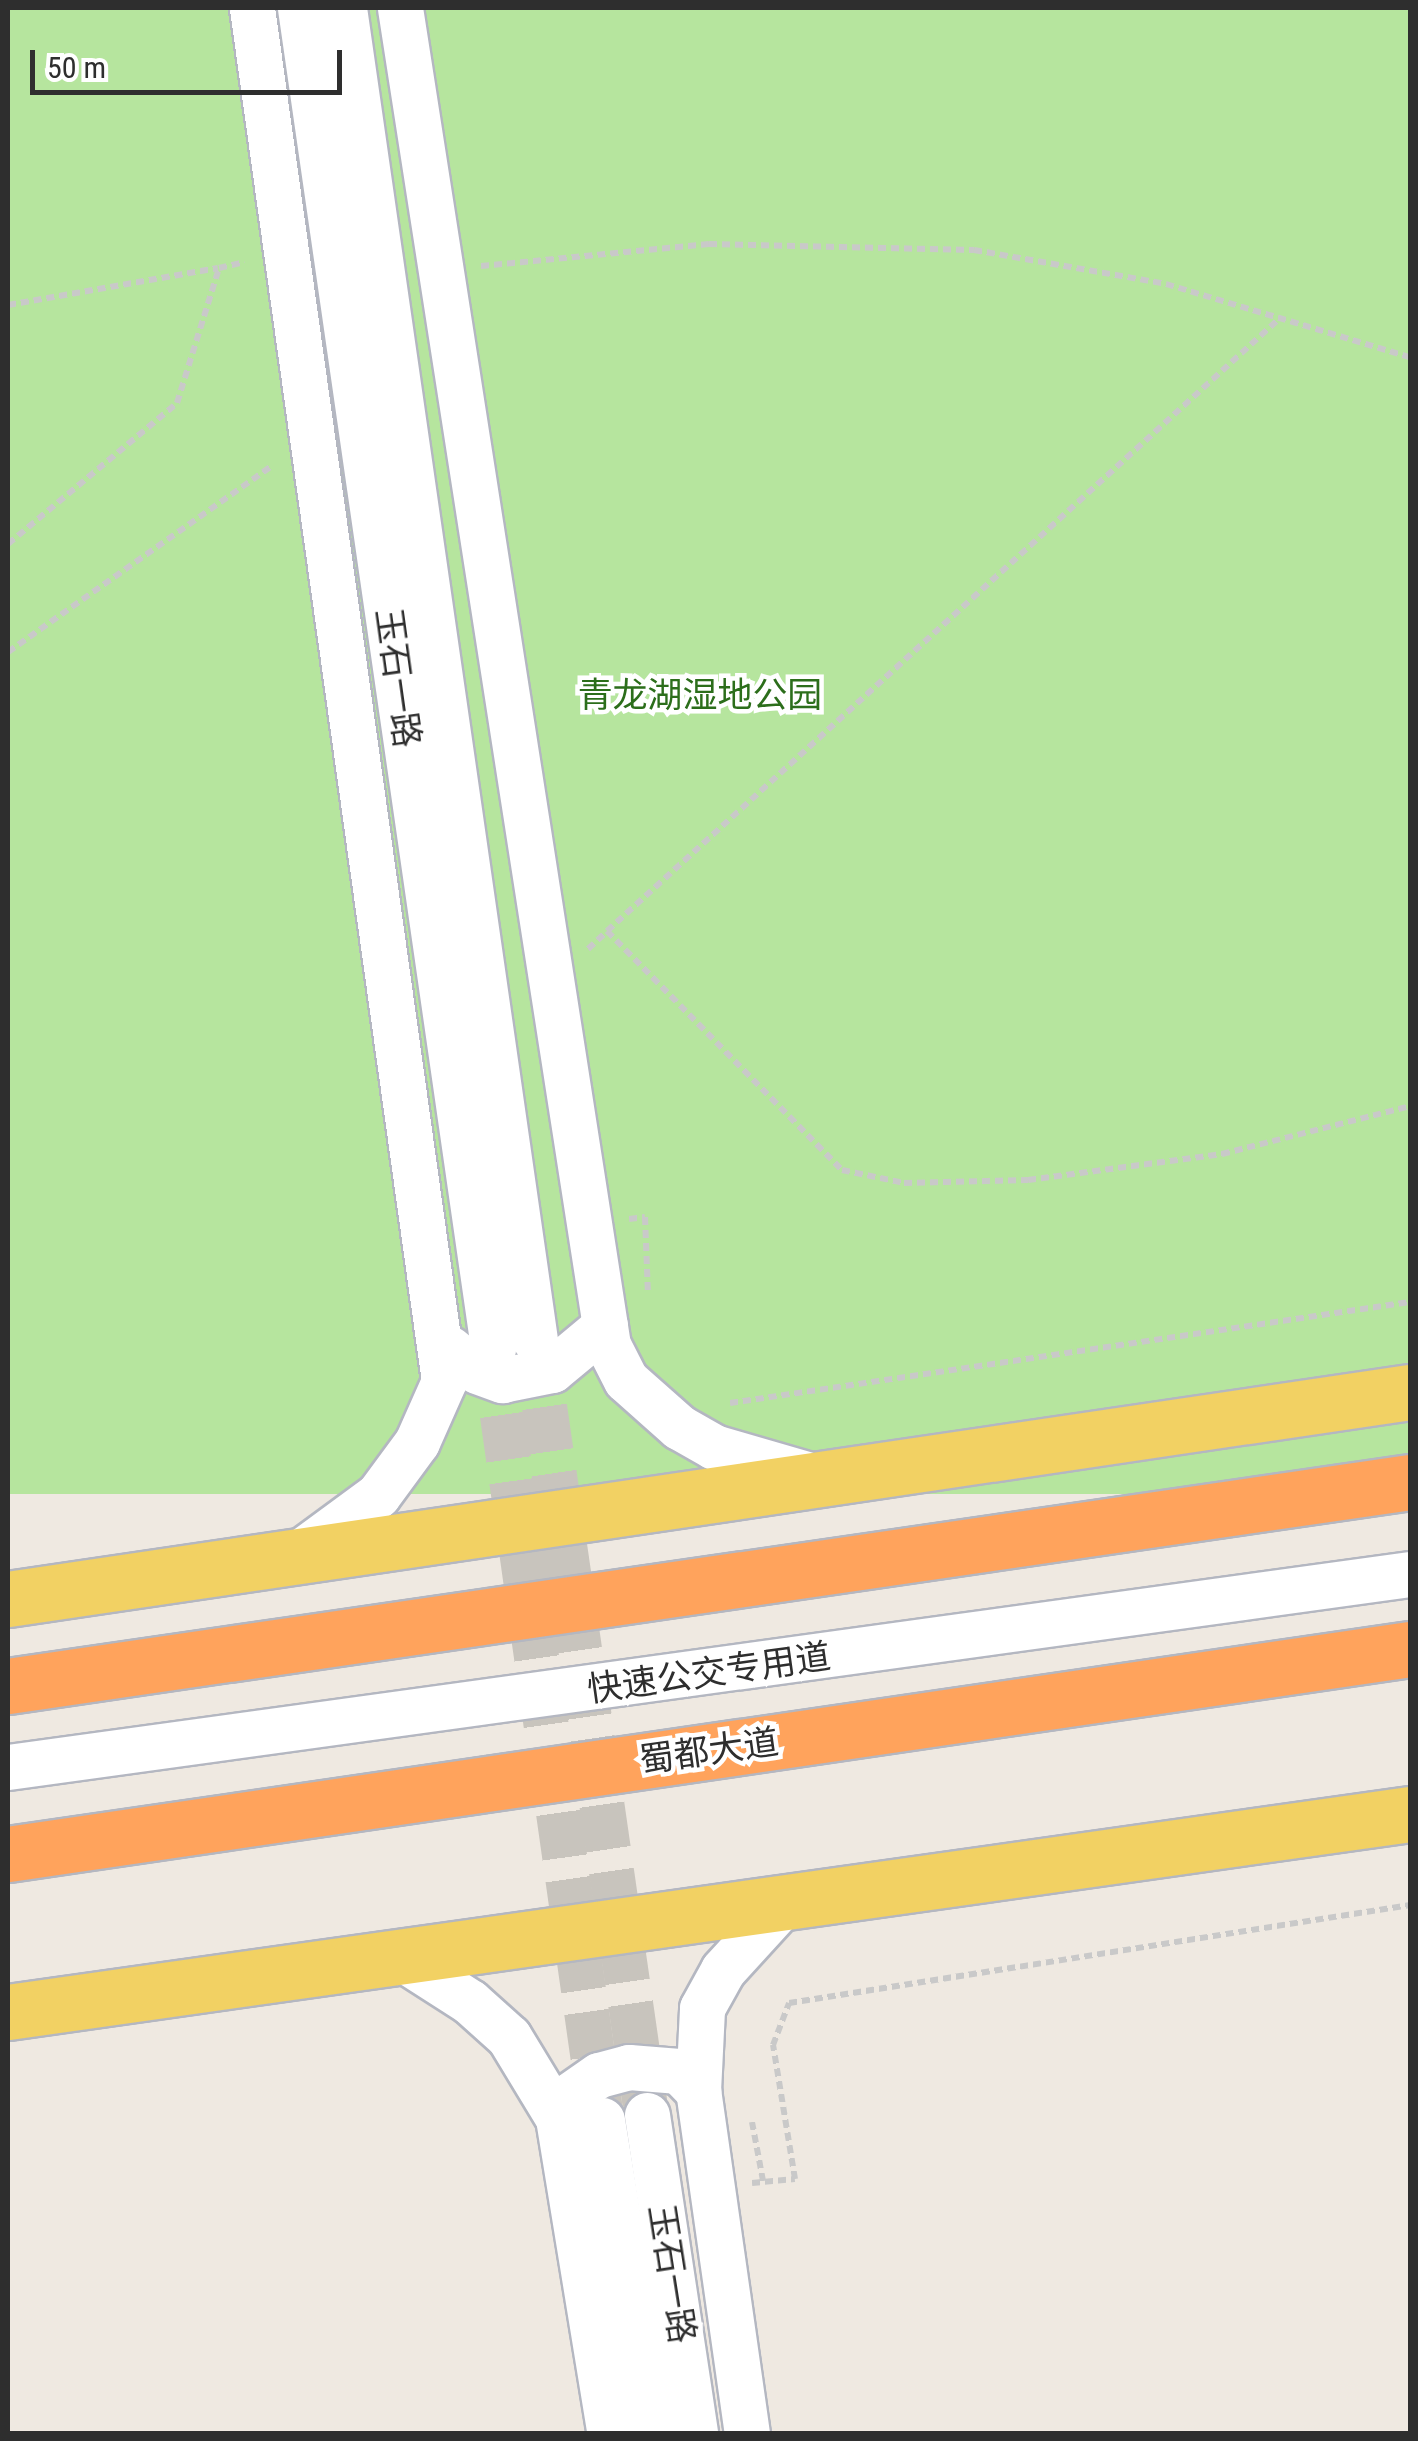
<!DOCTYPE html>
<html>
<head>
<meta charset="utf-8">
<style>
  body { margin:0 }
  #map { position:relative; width:1418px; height:2441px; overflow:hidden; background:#efe9e1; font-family:"Roboto Condensed","Noto Sans SC",sans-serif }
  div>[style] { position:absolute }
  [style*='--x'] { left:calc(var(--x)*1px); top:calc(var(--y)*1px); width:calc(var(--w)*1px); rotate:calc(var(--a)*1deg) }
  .green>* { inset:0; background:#b6e59e; transform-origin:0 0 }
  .minor-tunnel>* { height:45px; margin-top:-22.5px; transform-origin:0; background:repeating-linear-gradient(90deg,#c8c4bd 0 45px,transparent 0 67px) }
  .path>* { height:6px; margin-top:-3px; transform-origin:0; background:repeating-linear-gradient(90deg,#c9c9c9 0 8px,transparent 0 13px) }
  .roads { filter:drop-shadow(2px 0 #b4b7c1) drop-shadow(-2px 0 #b4b7c1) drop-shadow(0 2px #b4b7c1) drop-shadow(0 -2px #b4b7c1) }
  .minor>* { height:45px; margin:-22.5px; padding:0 22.5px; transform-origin:22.5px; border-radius:22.5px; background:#fff }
  .major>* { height:55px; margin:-27.5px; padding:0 27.5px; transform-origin:27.5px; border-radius:27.5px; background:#f2d163 }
  .highway>* { height:55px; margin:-27.5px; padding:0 27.5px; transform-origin:27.5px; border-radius:27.5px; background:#ffa35c }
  span { translate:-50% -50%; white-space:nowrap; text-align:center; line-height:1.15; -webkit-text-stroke:9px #fff; paint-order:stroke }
  .street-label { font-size:35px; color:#2e2e2e }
  .park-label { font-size:35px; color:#2c6e1b }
  .frame { position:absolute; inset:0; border:10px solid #2e2e2e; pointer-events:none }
  .scale { position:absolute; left:30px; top:50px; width:312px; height:45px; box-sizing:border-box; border:5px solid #2e2e2e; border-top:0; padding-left:12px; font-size:30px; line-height:35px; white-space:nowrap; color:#2e2e2e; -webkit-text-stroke:8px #fff; paint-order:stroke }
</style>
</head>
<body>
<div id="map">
  <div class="green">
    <i style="left:8px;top:8px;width:1402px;height:1486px"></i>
  </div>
  <div class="minor-tunnel">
    <i style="--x:535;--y:1340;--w:771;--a:81.8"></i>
    <i style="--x:493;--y:1348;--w:774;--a:81.97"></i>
  </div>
  <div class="path">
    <i style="--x:481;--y:266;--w:229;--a:-5.5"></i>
    <i style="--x:709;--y:244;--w:265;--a:1.3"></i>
    <i style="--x:974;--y:250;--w:195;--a:10"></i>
    <i style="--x:1166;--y:284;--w:255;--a:16.7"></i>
    <i style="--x:8;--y:305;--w:213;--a:-10"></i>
    <i style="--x:8;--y:544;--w:220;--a:-39.8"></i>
    <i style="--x:177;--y:403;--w:141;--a:-72.7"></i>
    <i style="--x:219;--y:268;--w:26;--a:-13"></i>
    <i style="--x:8;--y:652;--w:323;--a:-35.2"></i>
    <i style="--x:607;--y:931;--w:912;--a:-42.33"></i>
    <i style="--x:588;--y:949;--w:26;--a:-43"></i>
    <i style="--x:607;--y:931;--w:335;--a:45.5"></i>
    <i style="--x:842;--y:1170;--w:63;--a:11.8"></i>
    <i style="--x:904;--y:1183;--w:124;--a:-1.4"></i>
    <i style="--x:1028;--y:1180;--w:196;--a:-7.6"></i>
    <i style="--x:1222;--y:1154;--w:194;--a:-14.3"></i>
    <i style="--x:629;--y:1219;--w:16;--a:-7"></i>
    <i style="--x:645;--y:1217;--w:77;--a:87.8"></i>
    <i style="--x:730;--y:1403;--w:687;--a:-8.45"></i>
    <i style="--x:752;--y:2122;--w:60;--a:79.4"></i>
    <i style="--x:752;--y:2183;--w:43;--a:-5.3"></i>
    <i style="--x:795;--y:2179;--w:136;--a:-99.3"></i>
    <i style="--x:773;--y:2045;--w:45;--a:-69.1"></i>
    <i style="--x:789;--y:2003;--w:629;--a:-8.97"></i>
  </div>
  <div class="roads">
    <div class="minor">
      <i style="--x:252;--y:8;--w:1386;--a:82.04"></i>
      <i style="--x:444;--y:1381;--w:67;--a:113.9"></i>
      <i style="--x:417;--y:1442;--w:66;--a:126.3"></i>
      <i style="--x:378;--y:1495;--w:108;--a:143.7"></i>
      <i style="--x:300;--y:8;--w:1354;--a:81.8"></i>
      <i style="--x:344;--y:8;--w:1346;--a:81.84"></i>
      <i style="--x:400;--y:8;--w:1353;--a:81.16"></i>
      <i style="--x:608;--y:1345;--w:39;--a:63"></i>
      <i style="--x:626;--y:1380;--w:71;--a:41.6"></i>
      <i style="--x:679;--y:1427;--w:40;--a:29.7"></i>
      <i style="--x:714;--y:1447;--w:104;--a:16.2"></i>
      <i style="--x:449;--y:1348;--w:36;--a:39"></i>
      <i style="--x:477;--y:1371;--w:27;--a:20"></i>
      <i style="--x:502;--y:1380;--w:51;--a:-11.3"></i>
      <i style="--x:552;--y:1370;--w:69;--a:-39.7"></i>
      <i style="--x:8;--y:1767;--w:1415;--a:-7.84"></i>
      <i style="--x:400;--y:1957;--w:83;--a:32.7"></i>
      <i style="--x:470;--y:2002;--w:52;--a:41.9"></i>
      <i style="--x:509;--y:2037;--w:95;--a:58.8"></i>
      <i style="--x:558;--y:2118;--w:320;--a:80.7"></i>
      <i style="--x:647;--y:2115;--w:323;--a:81.4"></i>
      <i style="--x:558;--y:2118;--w:26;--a:-62"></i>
      <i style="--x:570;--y:2095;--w:35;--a:-35"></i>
      <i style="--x:599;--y:2075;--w:31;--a:-15"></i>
      <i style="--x:629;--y:2067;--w:50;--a:4.6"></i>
      <i style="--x:679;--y:2071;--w:28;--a:46"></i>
      <i style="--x:602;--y:2120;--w:318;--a:80.8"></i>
      <i style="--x:747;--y:2434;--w:346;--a:-98.1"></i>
      <i style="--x:698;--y:2091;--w:83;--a:-87.2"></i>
      <i style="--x:702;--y:2008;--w:43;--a:-61.1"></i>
      <i style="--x:723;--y:1970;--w:92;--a:-47.6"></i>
    </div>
    <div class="major">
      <i style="--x:8;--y:1599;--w:1417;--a:-8.4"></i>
      <i style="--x:8;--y:2012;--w:1416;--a:-8.04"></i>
    </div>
    <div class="highway">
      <i style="--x:8;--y:1686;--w:1417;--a:-8.28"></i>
      <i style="--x:8;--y:1854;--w:1417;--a:-8.32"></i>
    </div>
  </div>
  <div class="street-label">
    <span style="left:397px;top:678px;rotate:82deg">玉石一路</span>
    <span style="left:709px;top:1674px;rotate:-8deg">快速公交专用道</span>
    <span style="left:709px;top:1752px;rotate:-8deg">蜀都大道</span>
    <span style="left:671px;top:2274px;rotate:81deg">玉石一路</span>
  </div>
  <div class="park-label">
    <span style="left:700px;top:696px">青龙湖湿地公园</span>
  </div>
  <div class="frame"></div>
  <div class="scale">50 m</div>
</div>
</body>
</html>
